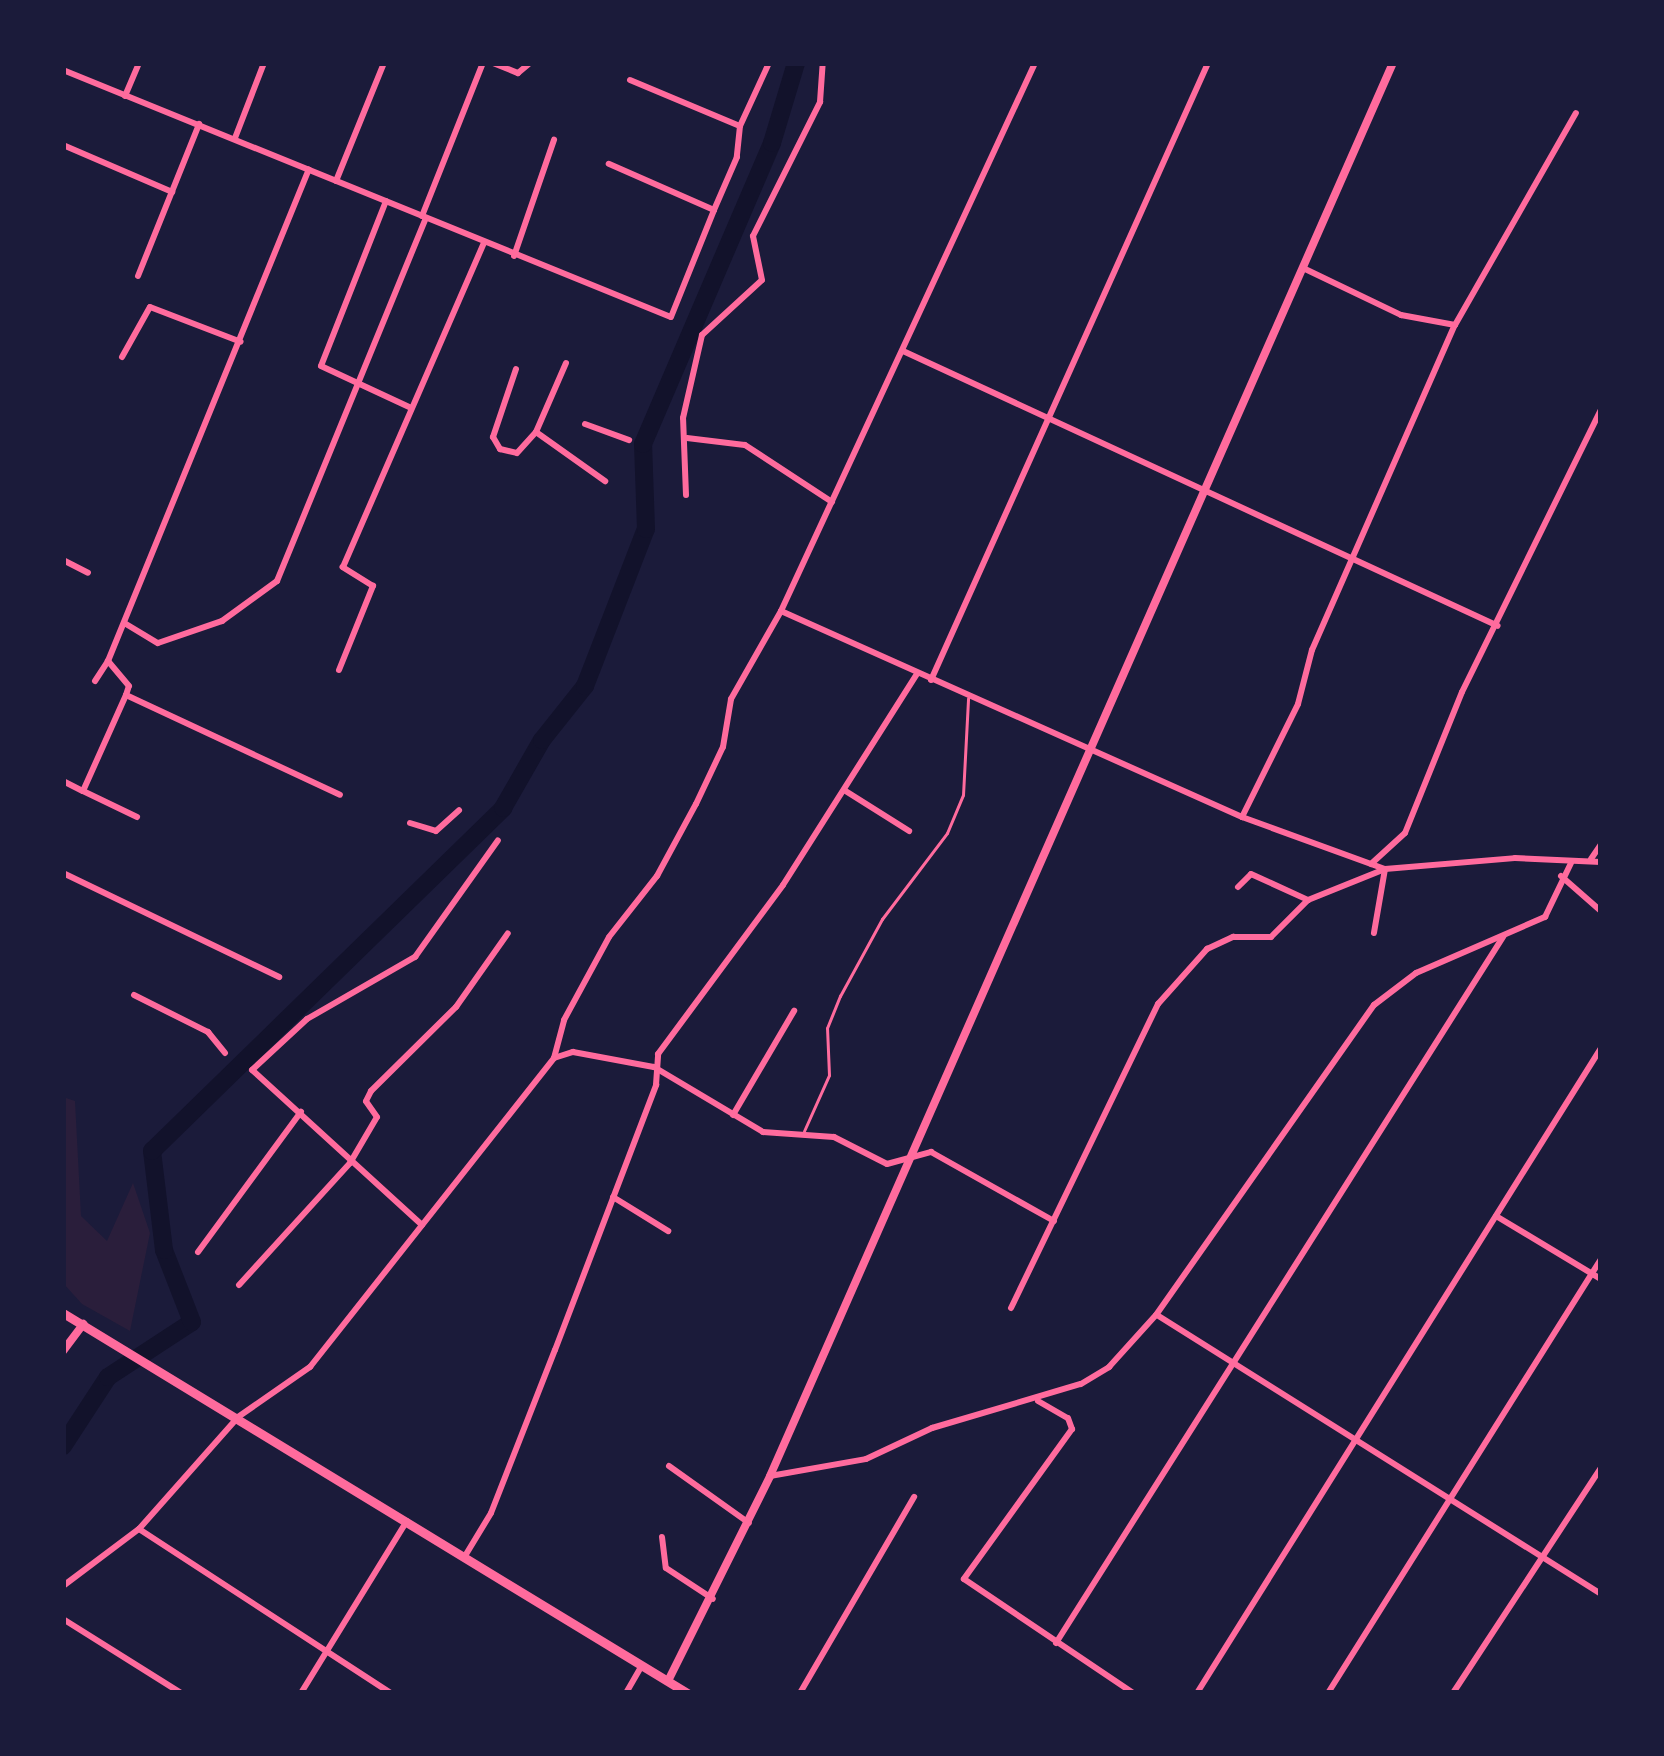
<!DOCTYPE html>
<html>
<head>
<meta charset="utf-8">
<style>
  body { margin:0 }
  #map { position:relative; width:1664px; height:1756px; overflow:hidden; background:#1b1b3a; font-family:Inter,sans-serif }
  div>[style] { position:absolute }
  [style*='--x'] { left:calc(var(--x)*1px); top:calc(var(--y)*1px); width:calc(var(--w)*1px); rotate:calc(var(--a)*1deg) }
  .green>* { inset:0; background:#2a1e3b }
  .river>* { height:18px; margin:-9px; padding:0 9px; transform-origin:9px; border-radius:9px; background:#12122b }
  .service>* { height:3px; margin:-1.5px; padding:0 1.5px; transform-origin:1.5px; border-radius:1.5px; background:#ff6b9d }
  .minor>* { height:6px; margin:-3px; padding:0 3px; transform-origin:3px; border-radius:3px; background:#ff6b9d }
  .tertiary>* { height:8px; margin:-4px; padding:0 4px; transform-origin:4px; border-radius:4px; background:#ff6b9d }
  .secondary>* { height:8px; margin:-4px; padding:0 4px; transform-origin:4px; border-radius:4px; background:#ff6b9d }
  .primary>* { height:9px; margin:-4.5px; padding:0 4.5px; transform-origin:4.5px; border-radius:4.5px; background:#ff6b9d }
  span { translate:-50% -50%; white-space:nowrap; text-align:center; line-height:1.15; -webkit-text-stroke:9px #1b1b3a; paint-order:stroke }
  .frame { position:absolute; inset:0; border:66px solid #1b1b3a; pointer-events:none }
</style>
</head>
<body>
<div id="map">
  <div class="green">
    <i style="clip-path:polygon(63px 1097px,75px 1101px,81px 1216px,107px 1241px,133px 1183px,150px 1233px,130px 1331px,82px 1304px,63px 1283px)"></i>
  </div>
  <div class="river">
    <i style="--x:63;--y:1446;--w:82;--a:-56.9"></i>
    <i style="--x:108;--y:1377;--w:100;--a:-33.2"></i>
    <i style="--x:192;--y:1322;--w:77;--a:-111.3"></i>
    <i style="--x:164;--y:1250;--w:100;--a:-96.9"></i>
    <i style="--x:152;--y:1151;--w:491;--a:-44.3"></i>
    <i style="--x:503;--y:808;--w:78;--a:-60.2"></i>
    <i style="--x:542;--y:740;--w:69;--a:-51.5"></i>
    <i style="--x:585;--y:686;--w:168;--a:-68.8"></i>
    <i style="--x:646;--y:529;--w:85;--a:-92"></i>
    <i style="--x:643;--y:444;--w:327;--a:-66.8"></i>
    <i style="--x:772;--y:143;--w:84;--a:-73.3"></i>
  </div>
  <div class="service">
    <i style="--x:804;--y:1131;--w:61;--a:-65.9"></i>
    <i style="--x:829;--y:1075;--w:47;--a:-92.4"></i>
    <i style="--x:827;--y:1028;--w:35;--a:-68"></i>
    <i style="--x:840;--y:996;--w:88;--a:-61.4"></i>
    <i style="--x:882;--y:919;--w:108;--a:-52.9"></i>
    <i style="--x:947;--y:833;--w:41;--a:-67.2"></i>
    <i style="--x:963;--y:795;--w:97;--a:-87"></i>
  </div>
  <div class="minor">
    <i style="--x:493;--y:63;--w:27;--a:22"></i>
    <i style="--x:518;--y:73;--w:16;--a:-40"></i>
    <i style="--x:63;--y:70;--w:656;--a:22.11"></i>
    <i style="--x:671;--y:317;--w:115;--a:-68.1"></i>
    <i style="--x:714;--y:210;--w:115;--a:-156.3"></i>
    <i style="--x:630;--y:80;--w:119;--a:22.7"></i>
    <i style="--x:740;--y:126;--w:31;--a:96"></i>
    <i style="--x:737;--y:157;--w:58;--a:113.5"></i>
    <i style="--x:125;--y:96;--w:36;--a:-67"></i>
    <i style="--x:740;--y:126;--w:69;--a:-65.3"></i>
    <i style="--x:235;--y:138;--w:80;--a:-68.9"></i>
    <i style="--x:63;--y:145;--w:119;--a:23.3"></i>
    <i style="--x:336;--y:181;--w:127;--a:-67.9"></i>
    <i style="--x:386;--y:201;--w:177;--a:111.5"></i>
    <i style="--x:321;--y:366;--w:99;--a:25"></i>
    <i style="--x:422;--y:216;--w:165;--a:-68.3"></i>
    <i style="--x:514;--y:256;--w:123;--a:-71"></i>
    <i style="--x:1303;--y:268;--w:109;--a:25.6"></i>
    <i style="--x:1401;--y:315;--w:55;--a:10.5"></i>
    <i style="--x:138;--y:276;--w:164;--a:-68.1"></i>
    <i style="--x:903;--y:351;--w:655;--a:24.81"></i>
    <i style="--x:122;--y:357;--w:57;--a:-60.8"></i>
    <i style="--x:150;--y:307;--w:97;--a:21"></i>
    <i style="--x:566;--y:363;--w:75;--a:113.5"></i>
    <i style="--x:536;--y:432;--w:85;--a:35.4"></i>
    <i style="--x:516;--y:369;--w:72;--a:108.7"></i>
    <i style="--x:493;--y:437;--w:14;--a:60"></i>
    <i style="--x:500;--y:449;--w:17;--a:13"></i>
    <i style="--x:517;--y:453;--w:28;--a:-48"></i>
    <i style="--x:585;--y:424;--w:47;--a:20"></i>
    <i style="--x:687;--y:438;--w:58;--a:6.9"></i>
    <i style="--x:745;--y:445;--w:104;--a:33.2"></i>
    <i style="--x:686;--y:495;--w:77;--a:-92.2"></i>
    <i style="--x:683;--y:418;--w:85;--a:-77.1"></i>
    <i style="--x:702;--y:335;--w:81;--a:-42.5"></i>
    <i style="--x:762;--y:280;--w:45;--a:-101.6"></i>
    <i style="--x:753;--y:236;--w:150;--a:-63.4"></i>
    <i style="--x:820;--y:102;--w:39;--a:-86"></i>
    <i style="--x:63;--y:560;--w:28;--a:27"></i>
    <i style="--x:781;--y:611;--w:505;--a:24.08"></i>
    <i style="--x:1242;--y:817;--w:152;--a:20"></i>
    <i style="--x:1385;--y:869;--w:130;--a:-4.8"></i>
    <i style="--x:1515;--y:858;--w:86;--a:2.7"></i>
    <i style="--x:126;--y:624;--w:37;--a:31"></i>
    <i style="--x:158;--y:643;--w:68;--a:-19"></i>
    <i style="--x:222;--y:621;--w:68;--a:-36"></i>
    <i style="--x:277;--y:581;--w:392;--a:-67.7"></i>
    <i style="--x:339;--y:670;--w:91;--a:-68"></i>
    <i style="--x:373;--y:586;--w:36;--a:-148"></i>
    <i style="--x:343;--y:567;--w:353;--a:-66.5"></i>
    <i style="--x:931;--y:680;--w:676;--a:-65.82"></i>
    <i style="--x:95;--y:681;--w:24;--a:-57"></i>
    <i style="--x:126;--y:695;--w:9;--a:-72"></i>
    <i style="--x:129;--y:686;--w:33;--a:-130"></i>
    <i style="--x:108;--y:661;--w:531;--a:-67.78"></i>
    <i style="--x:63;--y:781;--w:22;--a:27"></i>
    <i style="--x:83;--y:791;--w:105;--a:-65.9"></i>
    <i style="--x:126;--y:695;--w:236;--a:25"></i>
    <i style="--x:844;--y:790;--w:77;--a:32.2"></i>
    <i style="--x:83;--y:791;--w:60;--a:25.7"></i>
    <i style="--x:1242;--y:817;--w:126;--a:-63.6"></i>
    <i style="--x:1298;--y:704;--w:56;--a:-75.5"></i>
    <i style="--x:1312;--y:650;--w:355;--a:-66.3"></i>
    <i style="--x:1455;--y:325;--w:244;--a:-60.3"></i>
    <i style="--x:410;--y:823;--w:27;--a:17"></i>
    <i style="--x:436;--y:831;--w:31;--a:-42"></i>
    <i style="--x:1591;--y:859;--w:18;--a:-56"></i>
    <i style="--x:1371;--y:864;--w:46;--a:-42.4"></i>
    <i style="--x:1405;--y:833;--w:152;--a:-68"></i>
    <i style="--x:1462;--y:692;--w:315;--a:-63.8"></i>
    <i style="--x:63;--y:873;--w:240;--a:25.7"></i>
    <i style="--x:1561;--y:876;--w:53;--a:41.2"></i>
    <i style="--x:1238;--y:887;--w:18;--a:-45"></i>
    <i style="--x:1251;--y:874;--w:63;--a:24.5"></i>
    <i style="--x:134;--y:995;--w:83;--a:26.6"></i>
    <i style="--x:208;--y:1032;--w:27;--a:51"></i>
    <i style="--x:554;--y:1058;--w:20;--a:-18"></i>
    <i style="--x:573;--y:1052;--w:82;--a:10.5"></i>
    <i style="--x:654;--y:1067;--w:127;--a:30.8"></i>
    <i style="--x:763;--y:1132;--w:71;--a:4"></i>
    <i style="--x:834;--y:1137;--w:59;--a:27"></i>
    <i style="--x:887;--y:1164;--w:46;--a:-15.3"></i>
    <i style="--x:931;--y:1152;--w:141;--a:29.3"></i>
    <i style="--x:733;--y:1115;--w:121;--a:-59.6"></i>
    <i style="--x:613;--y:1197;--w:65;--a:31.7"></i>
    <i style="--x:1496;--y:1216;--w:122;--a:31"></i>
    <i style="--x:422;--y:1225;--w:230;--a:-137.6"></i>
    <i style="--x:252;--y:1070;--w:75;--a:-42.8"></i>
    <i style="--x:307;--y:1019;--w:125;--a:-29.9"></i>
    <i style="--x:415;--y:957;--w:143;--a:-54.6"></i>
    <i style="--x:198;--y:1252;--w:174;--a:-53.7"></i>
    <i style="--x:239;--y:1285;--w:165;--a:-47.7"></i>
    <i style="--x:350;--y:1163;--w:53;--a:-59.6"></i>
    <i style="--x:377;--y:1117;--w:19;--a:-125"></i>
    <i style="--x:366;--y:1101;--w:11;--a:-63"></i>
    <i style="--x:371;--y:1091;--w:120;--a:-44.7"></i>
    <i style="--x:456;--y:1007;--w:90;--a:-54.9"></i>
    <i style="--x:1011;--y:1308;--w:338;--a:-64.2"></i>
    <i style="--x:1158;--y:1004;--w:74;--a:-48.3"></i>
    <i style="--x:1207;--y:949;--w:29;--a:-25"></i>
    <i style="--x:1233;--y:937;--w:38;--a:0"></i>
    <i style="--x:1271;--y:937;--w:52;--a:-45"></i>
    <i style="--x:1308;--y:900;--w:83;--a:-21.9"></i>
    <i style="--x:1385;--y:869;--w:65;--a:99.8"></i>
    <i style="--x:1157;--y:1315;--w:524;--a:32.14"></i>
    <i style="--x:1038;--y:1401;--w:34;--a:30"></i>
    <i style="--x:1068;--y:1418;--w:12;--a:70"></i>
    <i style="--x:1072;--y:1429;--w:185;--a:125.8"></i>
    <i style="--x:964;--y:1579;--w:204;--a:34"></i>
    <i style="--x:669;--y:1466;--w:98;--a:35.5"></i>
    <i style="--x:770;--y:1476;--w:97;--a:-10"></i>
    <i style="--x:866;--y:1459;--w:73;--a:-25.2"></i>
    <i style="--x:932;--y:1428;--w:155;--a:-16.5"></i>
    <i style="--x:1081;--y:1384;--w:33;--a:-31"></i>
    <i style="--x:1109;--y:1367;--w:70;--a:-47.9"></i>
    <i style="--x:1156;--y:1315;--w:379;--a:-54.9"></i>
    <i style="--x:1374;--y:1005;--w:53;--a:-37.3"></i>
    <i style="--x:1416;--y:973;--w:141;--a:-23.5"></i>
    <i style="--x:1545;--y:917;--w:60;--a:-64.3"></i>
    <i style="--x:139;--y:1529;--w:301;--a:33.1"></i>
    <i style="--x:662;--y:1537;--w:31;--a:83"></i>
    <i style="--x:666;--y:1568;--w:56;--a:33.4"></i>
    <i style="--x:465;--y:1556;--w:50;--a:-58.8"></i>
    <i style="--x:491;--y:1513;--w:175;--a:-68.6"></i>
    <i style="--x:555;--y:1350;--w:284;--a:-69.1"></i>
    <i style="--x:656;--y:1085;--w:31;--a:-86"></i>
    <i style="--x:658;--y:1054;--w:210;--a:-53.5"></i>
    <i style="--x:783;--y:885;--w:250;--a:-57.6"></i>
    <i style="--x:63;--y:1586;--w:95;--a:-36.9"></i>
    <i style="--x:139;--y:1529;--w:149;--a:-48.5"></i>
    <i style="--x:238;--y:1417;--w:88;--a:-34.8"></i>
    <i style="--x:310;--y:1367;--w:394;--a:-51.7"></i>
    <i style="--x:554;--y:1058;--w:39;--a:-75"></i>
    <i style="--x:564;--y:1020;--w:94;--a:-61.5"></i>
    <i style="--x:609;--y:937;--w:78;--a:-51.8"></i>
    <i style="--x:657;--y:876;--w:82;--a:-61.6"></i>
    <i style="--x:696;--y:804;--w:63;--a:-64.7"></i>
    <i style="--x:723;--y:747;--w:49;--a:-80.5"></i>
    <i style="--x:731;--y:699;--w:101;--a:-60.4"></i>
    <i style="--x:781;--y:611;--w:604;--a:-65.13"></i>
    <i style="--x:63;--y:1619;--w:139;--a:32.1"></i>
    <i style="--x:1056;--y:1643;--w:836;--a:-57.66"></i>
    <i style="--x:301;--y:1693;--w:202;--a:-58.4"></i>
    <i style="--x:626;--y:1693;--w:32;--a:-60"></i>
    <i style="--x:800;--y:1693;--w:227;--a:-59.8"></i>
    <i style="--x:1197;--y:1693;--w:761;--a:-57.94"></i>
    <i style="--x:1328;--y:1693;--w:513;--a:-57.83"></i>
    <i style="--x:1453;--y:1693;--w:269;--a:-56.7"></i>
  </div>
  <div class="tertiary">
    <i style="--x:668;--y:1681;--w:229;--a:-63.5"></i>
    <i style="--x:770;--y:1476;--w:1544;--a:-66.21"></i>
  </div>
  <div class="secondary">
    <i style="--x:63;--y:1351;--w:34;--a:-53"></i>
  </div>
  <div class="primary">
    <i style="--x:63;--y:1313;--w:731;--a:31.34"></i>
  </div>
  <div class="frame"></div>
</div>
</body>
</html>
